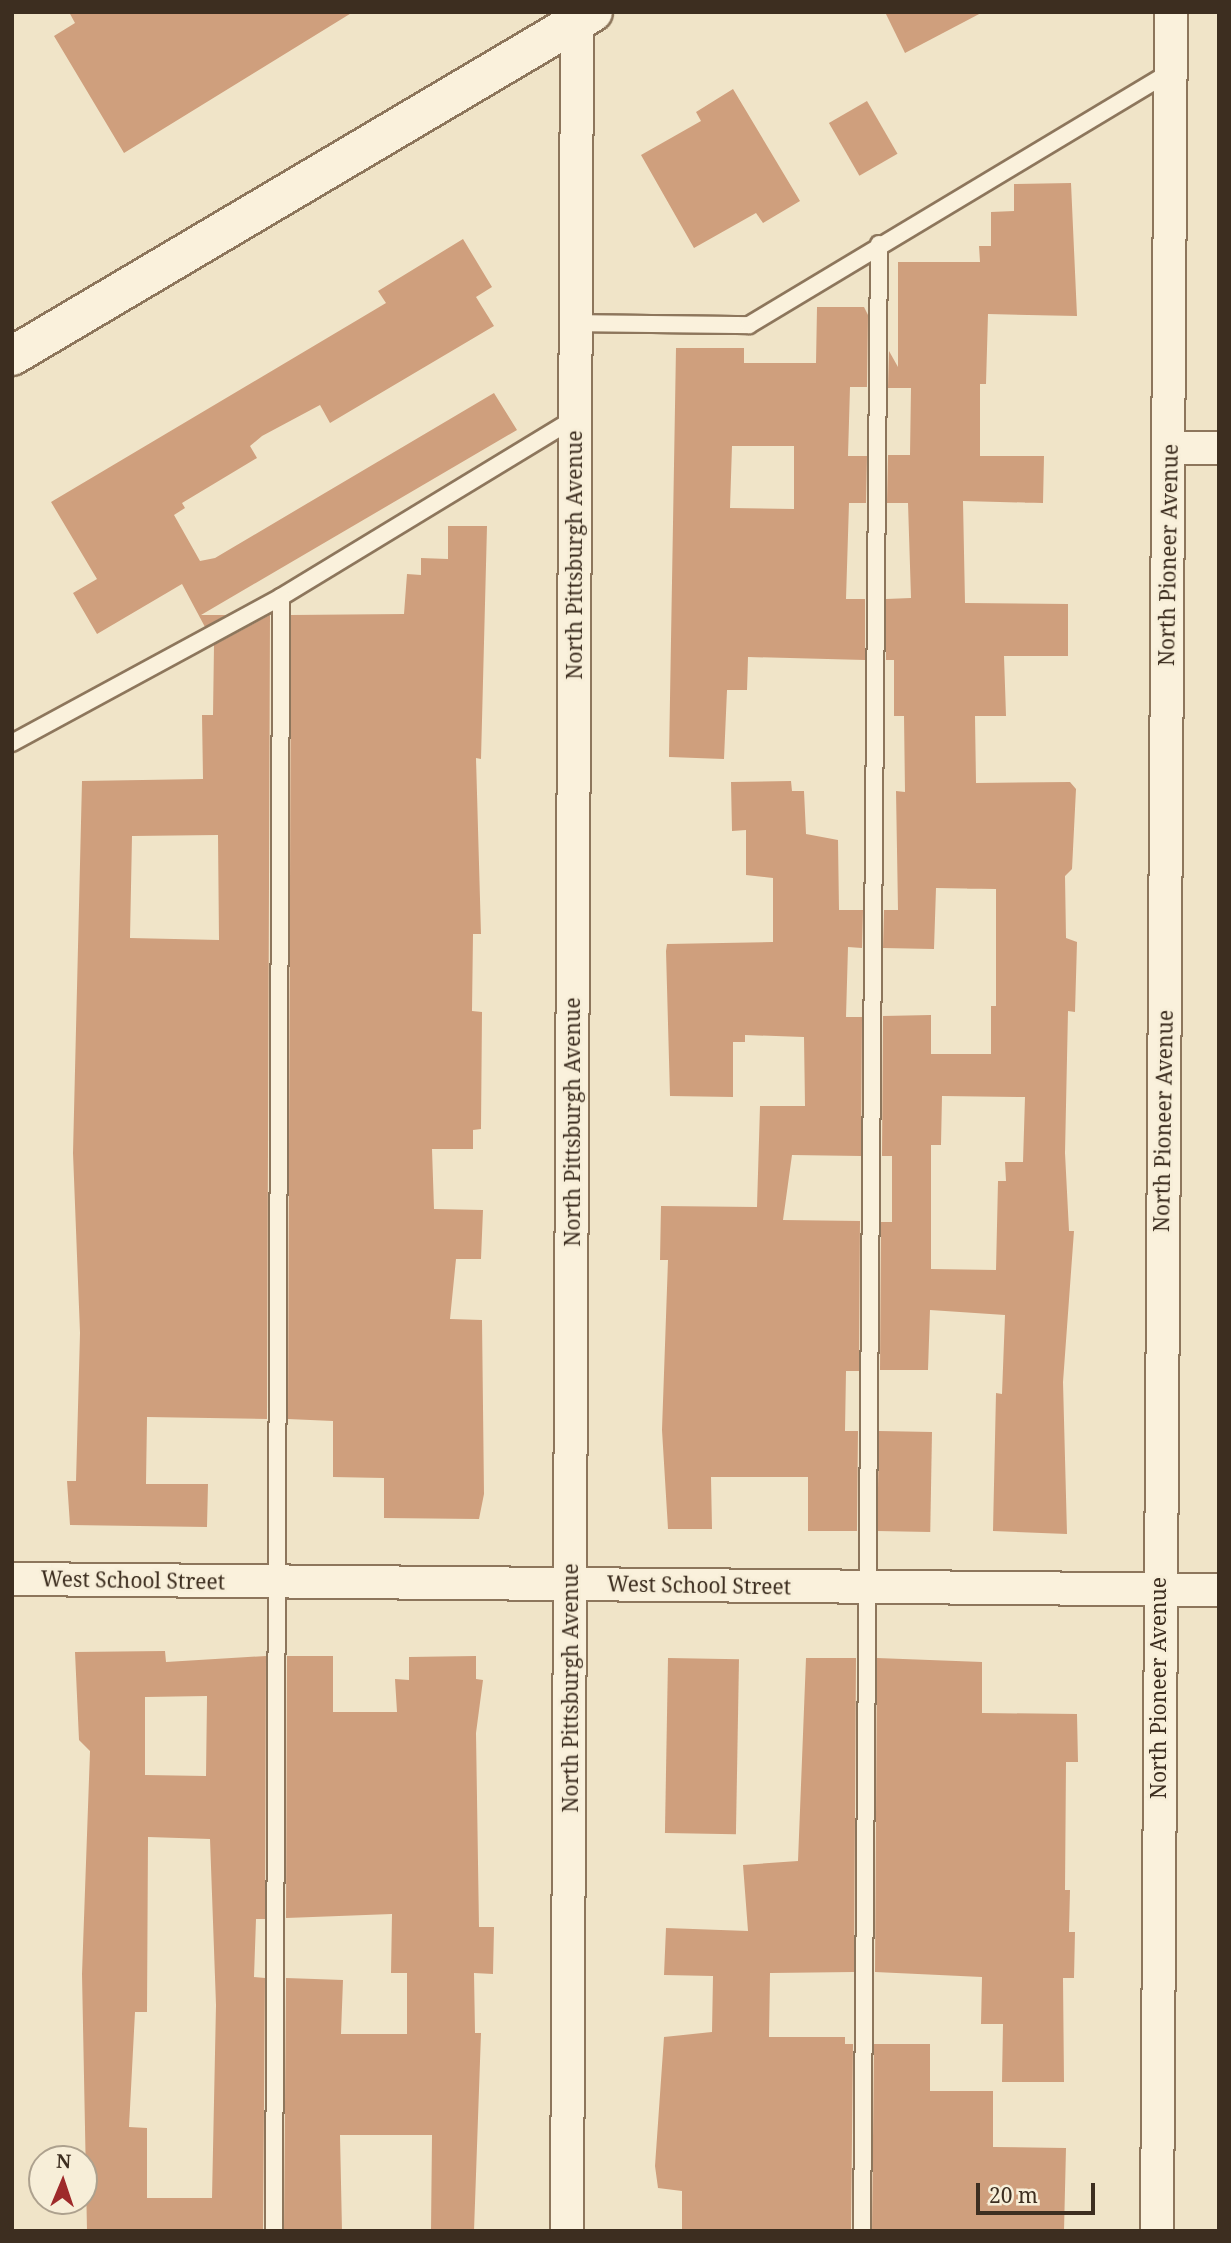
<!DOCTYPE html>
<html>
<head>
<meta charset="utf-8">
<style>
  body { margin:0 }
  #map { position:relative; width:1231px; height:2243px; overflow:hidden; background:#f0e4c8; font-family:"Noto Serif",serif }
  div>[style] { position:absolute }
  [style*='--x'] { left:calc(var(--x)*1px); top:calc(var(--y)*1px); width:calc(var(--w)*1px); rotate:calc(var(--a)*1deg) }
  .building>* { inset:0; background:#cf9f7d; transform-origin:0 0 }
  .roads { filter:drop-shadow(2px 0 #8d765c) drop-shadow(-2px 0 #8d765c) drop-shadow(0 2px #8d765c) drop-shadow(0 -2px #8d765c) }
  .lane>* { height:16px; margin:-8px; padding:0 8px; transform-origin:8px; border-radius:8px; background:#faf1dc }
  .street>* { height:32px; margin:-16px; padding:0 16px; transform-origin:16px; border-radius:16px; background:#faf1dc }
  .secondary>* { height:38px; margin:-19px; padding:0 19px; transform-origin:19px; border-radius:19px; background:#faf1dc }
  span { translate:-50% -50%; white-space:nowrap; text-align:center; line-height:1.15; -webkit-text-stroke:5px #f7eed8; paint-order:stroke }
  .street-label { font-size:21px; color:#3d2e20 }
  .frame { position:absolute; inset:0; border:14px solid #3d2e20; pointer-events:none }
  .north { position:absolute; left:28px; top:2145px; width:70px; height:70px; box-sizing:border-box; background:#f7eed8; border:2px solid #ada18e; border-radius:50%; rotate:2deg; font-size:19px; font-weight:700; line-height:28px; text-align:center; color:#3d2e20 }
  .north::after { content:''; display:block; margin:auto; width:24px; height:32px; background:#9e2a2b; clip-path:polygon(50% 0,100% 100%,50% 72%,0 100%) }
  .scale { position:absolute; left:976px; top:2183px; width:119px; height:32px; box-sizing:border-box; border:4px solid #3d2e20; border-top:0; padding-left:9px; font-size:21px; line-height:24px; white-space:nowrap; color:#3d2e20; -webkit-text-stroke:5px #f7eed8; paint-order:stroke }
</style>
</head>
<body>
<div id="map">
  <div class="building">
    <i style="clip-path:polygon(69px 12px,353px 12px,124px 153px,54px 36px,75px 23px)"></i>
    <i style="clip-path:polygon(885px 12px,983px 12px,905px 53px)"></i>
    <i style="clip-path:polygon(733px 89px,800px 201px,763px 223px,756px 213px,694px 248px,641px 155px,701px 121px,696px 112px)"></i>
    <i style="left:867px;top:101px;width:61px;height:44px;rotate:60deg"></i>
    <i style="clip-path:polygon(evenodd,1071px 183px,1077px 316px,988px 314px,986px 384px,980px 384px,980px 456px,1044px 456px,1043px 503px,963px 501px,965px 603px,1068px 604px,1068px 656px,1004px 656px,1006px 716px,975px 716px,976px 783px,1070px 782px,1076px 789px,1072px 869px,1065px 876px,1066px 938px,1077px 942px,1075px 1012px,1068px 1011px,1065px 1153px,1069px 1231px,1074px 1231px,1063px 1382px,1067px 1534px,993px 1531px,996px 1393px,1002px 1394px,1005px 1315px,930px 1310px,928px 1370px,880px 1370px,881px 1222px,892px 1222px,892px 1156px,882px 1156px,883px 1016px,931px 1015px,931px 1054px,991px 1054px,991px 1006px,996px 1006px,996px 889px,936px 888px,934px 949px,883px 948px,884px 910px,898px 910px,896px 791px,905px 792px,904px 716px,894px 716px,894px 660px,886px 660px,886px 599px,911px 598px,908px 503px,887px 503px,888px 455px,910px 455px,911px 388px,888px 388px,889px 351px,898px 367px,898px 262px,980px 262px,979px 246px,991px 246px,991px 212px,1014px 211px,1014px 184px,1071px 183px,942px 1096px,1025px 1097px,1023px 1162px,1005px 1162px,1006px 1181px,998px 1181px,996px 1270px,931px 1269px,931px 1145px,941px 1145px,942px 1096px)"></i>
    <i style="clip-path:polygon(463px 239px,492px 287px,476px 297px,494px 326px,330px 423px,320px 405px,262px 436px,250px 446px,257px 458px,182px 503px,185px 508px,174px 515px,200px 561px,215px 558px,494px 393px,517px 430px,201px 615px,226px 615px,205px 627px,182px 584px,97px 634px,73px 593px,97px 579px,51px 502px,386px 303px,378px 291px)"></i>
    <i style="clip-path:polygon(evenodd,817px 307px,864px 307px,868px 315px,867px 387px,850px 387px,848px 456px,867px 456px,866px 503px,849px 503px,846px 599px,865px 599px,865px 660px,748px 657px,747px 690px,727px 690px,724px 759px,669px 757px,676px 348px,744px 348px,744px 363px,816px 363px,817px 307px,732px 446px,794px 446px,794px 509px,730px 508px,732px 446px)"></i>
    <i style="clip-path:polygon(448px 526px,487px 526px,481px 759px,476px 758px,481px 934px,473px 934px,472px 1011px,482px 1012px,481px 1129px,473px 1130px,473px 1149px,432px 1149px,434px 1209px,483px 1210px,481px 1259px,456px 1259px,450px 1319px,482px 1320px,484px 1494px,479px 1519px,384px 1518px,384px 1478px,333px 1477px,333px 1421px,288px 1419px,291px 615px,404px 614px,407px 574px,421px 575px,421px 558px,448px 559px)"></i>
    <i style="clip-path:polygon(evenodd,270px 615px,267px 1419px,147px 1417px,146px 1484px,208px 1484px,207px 1527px,70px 1525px,67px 1481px,76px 1481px,80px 1333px,73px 1153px,82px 781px,203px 779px,202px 715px,213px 715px,214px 645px,270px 615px,218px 835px,219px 940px,130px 938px,132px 836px,218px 835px)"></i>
    <i style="clip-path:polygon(791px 781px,792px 791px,804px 791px,806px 834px,838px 840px,839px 910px,863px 910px,862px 948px,848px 947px,846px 1017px,862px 1017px,861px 1156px,792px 1155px,783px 1220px,860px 1221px,859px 1371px,846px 1371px,845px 1431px,858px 1431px,857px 1531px,808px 1531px,808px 1477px,711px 1477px,712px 1529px,668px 1529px,662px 1430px,668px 1260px,660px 1260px,661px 1206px,757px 1207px,760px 1106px,805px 1106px,804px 1037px,745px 1035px,745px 1042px,733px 1042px,733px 1097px,670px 1096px,666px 951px,667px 944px,773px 942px,773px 878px,746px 875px,746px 830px,732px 831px,731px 782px)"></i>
    <i style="left:879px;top:1431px;width:53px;height:100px;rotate:1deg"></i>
    <i style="clip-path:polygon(evenodd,165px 1651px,166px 1662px,266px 1656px,265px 1919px,256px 1919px,254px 1977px,265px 1978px,263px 2231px,87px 2231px,82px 1974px,90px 1751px,79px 1740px,75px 1652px,165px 1651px,207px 1696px,206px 1776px,145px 1775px,145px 1697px,207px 1696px,165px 1651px,148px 1837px,210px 1839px,216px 2005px,212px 2198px,147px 2198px,147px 2128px,129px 2127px,135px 2012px,147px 2012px,148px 1837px)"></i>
    <i style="clip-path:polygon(287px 1656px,333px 1656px,333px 1712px,397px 1712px,395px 1679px,409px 1680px,409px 1657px,476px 1656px,476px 1679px,483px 1680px,476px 1733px,479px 1927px,494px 1927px,493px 1974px,474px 1973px,475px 2033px,481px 2033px,474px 2231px,431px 2231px,432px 2135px,340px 2135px,342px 2231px,284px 2231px,286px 1978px,343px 1980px,341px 2034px,407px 2034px,407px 1973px,391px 1973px,392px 1914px,286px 1918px)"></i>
    <i style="left:668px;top:1658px;width:71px;height:175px;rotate:1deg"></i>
    <i style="clip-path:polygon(806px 1658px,856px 1658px,854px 1972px,770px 1973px,769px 2037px,845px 2037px,845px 2044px,853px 2044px,851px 2231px,682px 2231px,682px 2191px,658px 2188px,655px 2166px,664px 2037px,712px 2032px,713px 1976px,664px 1975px,666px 1928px,748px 1931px,743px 1865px,798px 1861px)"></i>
    <i style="clip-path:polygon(877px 1658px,982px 1662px,982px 1713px,1077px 1714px,1078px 1762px,1066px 1762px,1065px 1890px,1070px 1890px,1069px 1932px,1075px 1932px,1074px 1978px,1063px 1978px,1064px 2082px,1002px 2082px,1003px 2024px,981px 2024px,982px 1977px,875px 1972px)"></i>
    <i style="clip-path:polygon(874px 2044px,930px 2044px,930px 2091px,993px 2091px,993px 2147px,1066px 2148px,1064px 2231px,872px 2231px)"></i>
  </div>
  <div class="roads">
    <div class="lane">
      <i style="--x:575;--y:323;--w:174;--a:0.7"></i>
      <i style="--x:749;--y:325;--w:491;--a:-31"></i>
      <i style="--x:12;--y:743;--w:306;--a:-28.5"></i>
      <i style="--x:281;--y:597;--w:344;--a:-31.3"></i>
      <i style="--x:274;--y:2231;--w:1634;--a:-89.75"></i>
      <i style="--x:862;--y:2231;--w:1987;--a:-89.51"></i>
    </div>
    <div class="street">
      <i style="--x:1169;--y:448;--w:50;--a:0"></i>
      <i style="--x:12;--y:1579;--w:1207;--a:0.52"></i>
      <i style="--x:567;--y:2231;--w:2219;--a:-89.74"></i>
      <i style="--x:1157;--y:2231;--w:2219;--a:-89.64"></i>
    </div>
    <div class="secondary">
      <i style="--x:12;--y:356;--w:675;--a:-30.63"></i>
    </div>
  </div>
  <div class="street-label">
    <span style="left:574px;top:555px;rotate:-90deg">North Pittsburgh Avenue</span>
    <span style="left:1168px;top:555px;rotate:-89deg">North Pioneer Avenue</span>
    <span style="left:1163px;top:1121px;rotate:-89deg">North Pioneer Avenue</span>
    <span style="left:572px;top:1122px;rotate:-90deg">North Pittsburgh Avenue</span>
    <span style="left:133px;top:1580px;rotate:1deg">West School Street</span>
    <span style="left:699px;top:1585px;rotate:1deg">West School Street</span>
    <span style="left:570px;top:1688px;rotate:-90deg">North Pittsburgh Avenue</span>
    <span style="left:1158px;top:1688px;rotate:-90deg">North Pioneer Avenue</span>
  </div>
  <div class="frame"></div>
  <div class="north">N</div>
  <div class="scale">20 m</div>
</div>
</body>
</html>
